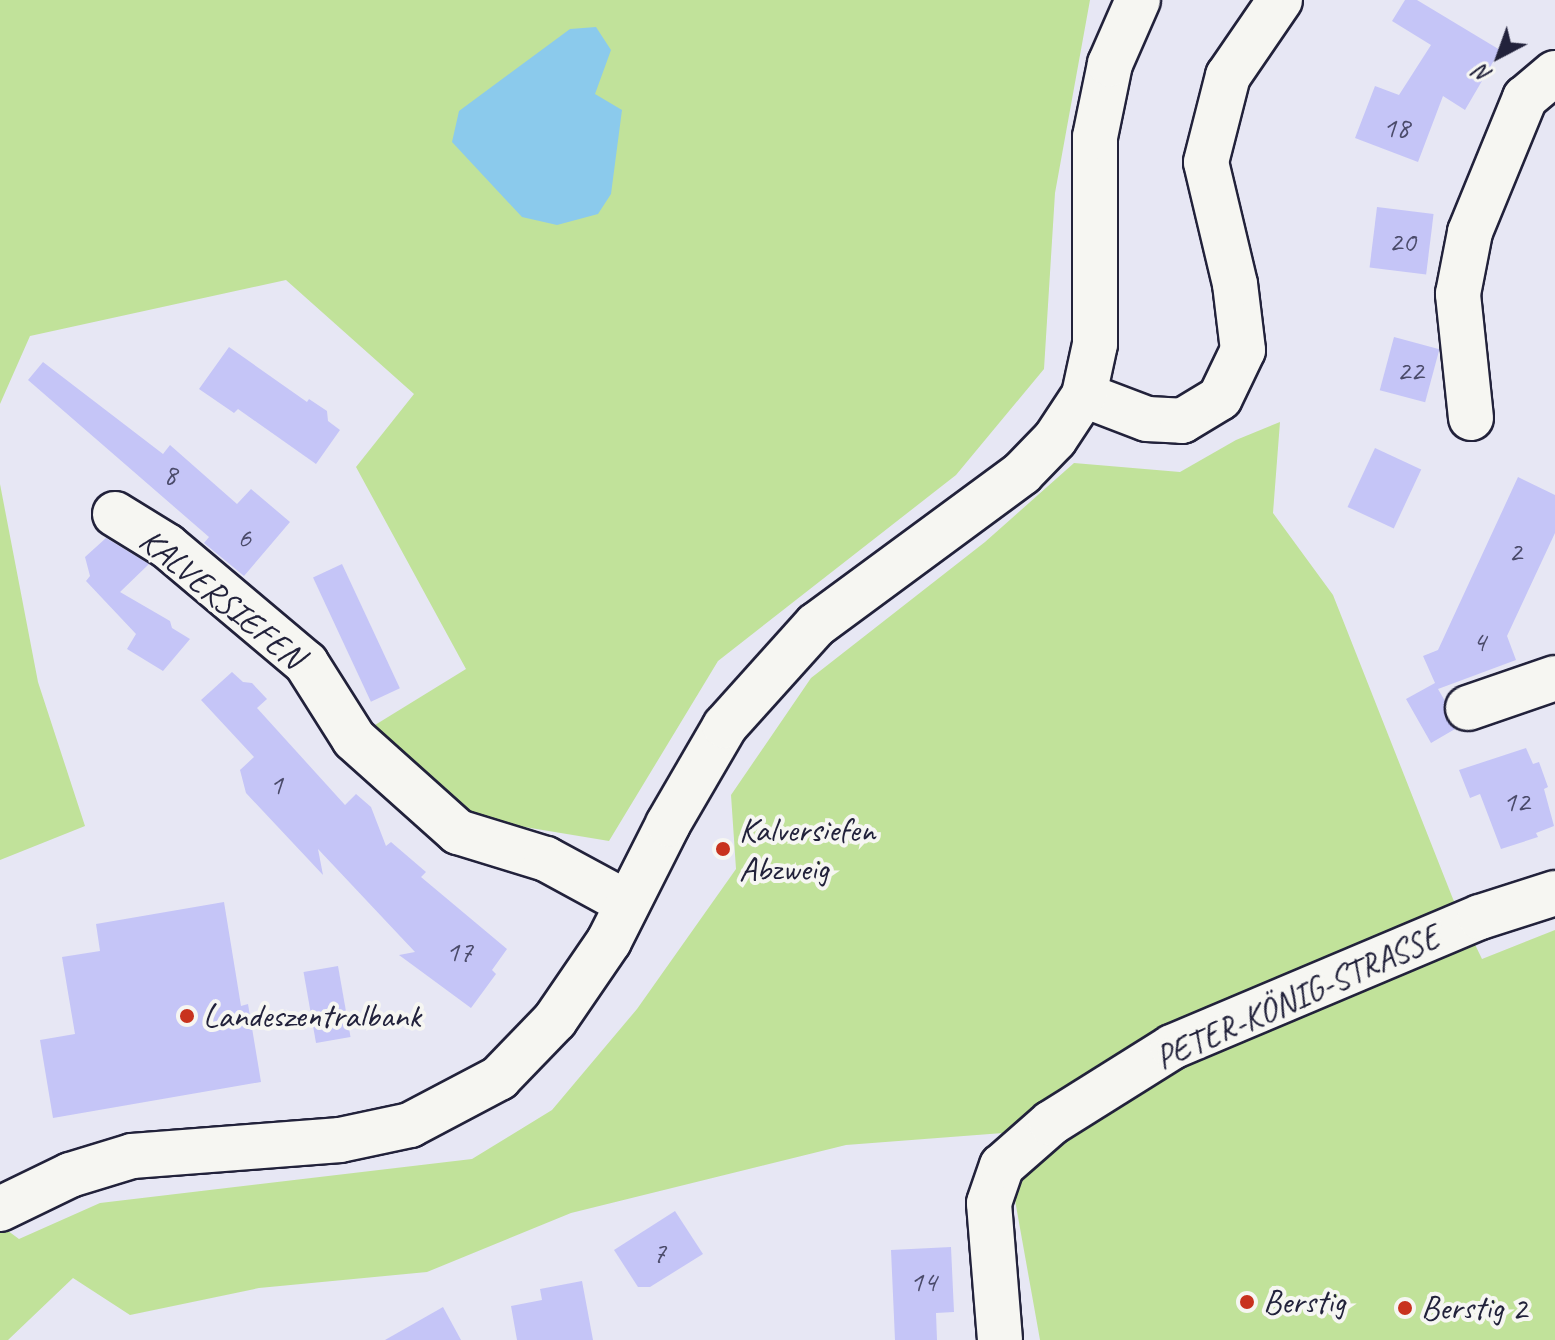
<!DOCTYPE html>
<html>
<head>
<meta charset="utf-8">
<style>
  body { margin:0 }
  #map { position:relative; width:1555px; height:1340px; overflow:hidden; background:#e7e7f4; font-family:Caveat,sans-serif }
  div>[style] { position:absolute }
  [style*='--x'] { left:calc(var(--x)*1px); top:calc(var(--y)*1px); width:calc(var(--w)*1px); rotate:calc(var(--a)*1deg) }
  .green>* { inset:0; background:#c1e29a }
  .water>* { inset:0; background:#8bcaec }
  .building>* { inset:0; background:#c5c5f7; transform-origin:0 0 }
  .roads { filter:drop-shadow(2px 0 #22223b) drop-shadow(-2px 0 #22223b) drop-shadow(0 2px #22223b) drop-shadow(0 -2px #22223b) }
  .minor>* { height:44px; margin:-22px; padding:0 22px; transform-origin:22px; border-radius:22px; background:#f6f6f2 }
  .dots>* { width:22px; height:22px; translate:-50% -50%; box-sizing:border-box; border:4px solid #f6f6f2; border-radius:50% }
  span { translate:-50% -50%; white-space:nowrap; text-align:center; line-height:1.15; -webkit-text-stroke:8px #f6f6f2; paint-order:stroke }
  .number-label { font-size:30px; color:#4b4b6a }
  .number-label span { -webkit-text-stroke-width:0 }
  .street-label { font-size:34px; color:#22223b }
  .poi-label { font-size:34px; color:#22223b }
  .left { translate:0 -50%; text-align:left }
  .north { position:absolute; left:1459px; top:16px; width:80px; height:80px; -webkit-text-stroke:6px #f6f6f2; paint-order:stroke; rotate:221deg; font-size:22px; font-weight:700; line-height:32px; text-align:center; color:#22223b }
  .north::after { content:''; display:block; margin:auto; width:28px; height:36px; background:#22223b; clip-path:polygon(50% 0,100% 100%,50% 72%,0 100%) }
</style>
</head>
<body>
<div id="map">
  <div class="green">
    <i style="clip-path:polygon(0 0,1090px 0,1055px 193px,1044px 369px,956px 475px,718px 661px,609px 841px,470px 818px,375px 725px,466px 669px,356px 467px,414px 394px,286px 280px,30px 336px,0 404px)"></i>
    <i style="clip-path:polygon(1280px 422px,1273px 513px,1333px 595px,1453px 899px,1482px 959px,1555px 930px,1555px 1340px,1040px 1340px,1003px 1133px,846px 1145px,571px 1213px,427px 1272px,259px 1288px,130px 1315px,73px 1278px,8px 1340px,0 1340px,0 1225px,19px 1239px,100px 1203px,472px 1159px,552px 1110px,637px 1009px,736px 869px,731px 795px,811px 678px,985px 542px,1074px 463px,1180px 472px,1236px 440px)"></i>
    <i style="clip-path:polygon(0 484px,38px 682px,85px 826px,0 860px)"></i>
  </div>
  <div class="water">
    <i style="clip-path:polygon(596px 27px,611px 50px,595px 94px,622px 110px,611px 194px,598px 214px,557px 225px,522px 217px,452px 142px,459px 111px,570px 29px)"></i>
  </div>
  <div class="building">
    <i style="clip-path:polygon(1405px 0,1417px 0,1500px 50px,1465px 110px,1443px 96px,1418px 162px,1355px 138px,1375px 86px,1399px 95px,1431px 45px,1392px 21px)"></i>
    <i style="left:1377px;top:207px;width:57px;height:61px;rotate:7deg"></i>
    <i style="left:1394px;top:337px;width:47px;height:55px;rotate:15deg"></i>
    <i style="clip-path:polygon(229px 347px,307px 402px,309px 399px,327px 411px,328px 421px,340px 430px,316px 464px,238px 409px,234px 413px,199px 389px)"></i>
    <i style="clip-path:polygon(43px 362px,163px 454px,170px 445px,237px 504px,251px 489px,290px 522px,244px 576px,204px 543px,209px 537px,28px 380px)"></i>
    <i style="left:1375px;top:448px;width:51px;height:65px;rotate:25deg"></i>
    <i style="clip-path:polygon(1518px 477px,1555px 495px,1555px 533px,1507px 636px,1516px 660px,1438px 689px,1445px 701px,1445px 717px,1455px 729px,1431px 743px,1406px 699px,1435px 683px,1423px 656px,1438px 650px)"></i>
    <i style="clip-path:polygon(106px 538px,149px 564px,120px 592px,170px 621px,172px 628px,190px 639px,163px 671px,127px 649px,136px 634px,86px 581px,90px 576px,85px 557px)"></i>
    <i style="left:342px;top:564px;width:137px;height:32px;rotate:65deg"></i>
    <i style="clip-path:polygon(232px 672px,243px 682px,252px 683px,267px 699px,257px 708px,345px 805px,356px 794px,371px 807px,386px 846px,391px 842px,426px 872px,421px 877px,507px 949px,492px 970px,496px 974px,471px 1008px,399px 955px,415px 952px,318px 849px,323px 875px,246px 793px,240px 770px,254px 757px,201px 700px)"></i>
    <i style="clip-path:polygon(1526px 748px,1533px 764px,1539px 762px,1548px 787px,1544px 789px,1554px 826px,1536px 833px,1538px 837px,1501px 849px,1480px 794px,1470px 798px,1459px 770px)"></i>
    <i style="clip-path:polygon(224px 902px,241px 1006px,248px 1004px,261px 1082px,53px 1118px,40px 1040px,75px 1034px,62px 957px,100px 951px,96px 924px)"></i>
    <i style="left:338px;top:966px;width:72px;height:35px;rotate:80deg"></i>
    <i style="clip-path:polygon(675px 1211px,703px 1254px,650px 1287px,638px 1287px,614px 1250px)"></i>
    <i style="clip-path:polygon(951px 1247px,954px 1312px,936px 1313px,937px 1340px,895px 1340px,891px 1250px)"></i>
    <i style="clip-path:polygon(582px 1281px,593px 1340px,517px 1340px,511px 1306px,542px 1300px,540px 1289px)"></i>
    <i style="clip-path:polygon(443px 1307px,461px 1340px,385px 1340px)"></i>
  </div>
  <div class="roads">
    <div class="minor">
      <i style="--x:1084;--y:395;--w:67;--a:20.9"></i>
      <i style="--x:1147;--y:419;--w:35;--a:3"></i>
      <i style="--x:1182;--y:421;--w:44;--a:-31.2"></i>
      <i style="--x:1220;--y:398;--w:53;--a:-64.4"></i>
      <i style="--x:1243;--y:350;--w:66;--a:-96.9"></i>
      <i style="--x:1235;--y:284;--w:125;--a:-103.4"></i>
      <i style="--x:1206;--y:162;--w:89;--a:-75.7"></i>
      <i style="--x:1228;--y:76;--w:92;--a:-55.6"></i>
      <i style="--x:1471;--y:418;--w:125;--a:-96"></i>
      <i style="--x:1458;--y:294;--w:63;--a:-79"></i>
      <i style="--x:1470;--y:232;--w:145;--a:-67.7"></i>
      <i style="--x:1525;--y:98;--w:39;--a:-40"></i>
      <i style="--x:115;--y:514;--w:61;--a:31.6"></i>
      <i style="--x:167;--y:546;--w:182;--a:40.1"></i>
      <i style="--x:306;--y:663;--w:90;--a:57.7"></i>
      <i style="--x:354;--y:739;--w:140;--a:41.8"></i>
      <i style="--x:458;--y:832;--w:92;--a:17.1"></i>
      <i style="--x:546;--y:859;--w:92;--a:28.5"></i>
      <i style="--x:1468;--y:708;--w:92;--a:-19"></i>
      <i style="--x:0;--y:1209;--w:78;--a:-25.9"></i>
      <i style="--x:70;--y:1175;--w:65;--a:-17"></i>
      <i style="--x:132;--y:1156;--w:209;--a:-4.4"></i>
      <i style="--x:340;--y:1140;--w:72;--a:-12.1"></i>
      <i style="--x:410;--y:1125;--w:101;--a:-27.8"></i>
      <i style="--x:499;--y:1078;--w:81;--a:-46"></i>
      <i style="--x:555;--y:1020;--w:96;--a:-55.6"></i>
      <i style="--x:609;--y:941;--w:131;--a:-63.2"></i>
      <i style="--x:668;--y:824;--w:113;--a:-59.8"></i>
      <i style="--x:725;--y:726;--w:136;--a:-48"></i>
      <i style="--x:816;--y:625;--w:256;--a:-36.4"></i>
      <i style="--x:1022;--y:473;--w:47;--a:-45.9"></i>
      <i style="--x:1055;--y:439;--w:53;--a:-56.6"></i>
      <i style="--x:1084;--y:395;--w:52;--a:-77.8"></i>
      <i style="--x:1095;--y:344;--w:207;--a:-90"></i>
      <i style="--x:1095;--y:137;--w:75;--a:-78.4"></i>
      <i style="--x:1110;--y:64;--w:70;--a:-66.4"></i>
      <i style="--x:1000;--y:1340;--w:137;--a:-94.6"></i>
      <i style="--x:989;--y:1203;--w:39;--a:-71"></i>
      <i style="--x:1002;--y:1166;--w:65;--a:-41.3"></i>
      <i style="--x:1051;--y:1123;--w:143;--a:-32.1"></i>
      <i style="--x:1172;--y:1047;--w:334;--a:-22.9"></i>
      <i style="--x:1480;--y:917;--w:79;--a:-17.7"></i>
    </div>
  </div>
  <div class="dots">
    <i style="left:723px;top:849px;background:#c8321e"></i>
    <i style="left:187px;top:1016px;background:#c8321e"></i>
    <i style="left:1247px;top:1302px;background:#c8321e"></i>
    <i style="left:1405px;top:1308px;background:#c8321e"></i>
  </div>
  <div class="number-label">
    <span style="left:1396px;top:127px">18</span>
    <span style="left:1402px;top:241px">20</span>
    <span style="left:1410px;top:370px">22</span>
    <span style="left:170px;top:474px">8</span>
    <span style="left:244px;top:537px">6</span>
    <span style="left:1515px;top:551px">2</span>
    <span style="left:1479px;top:641px">4</span>
    <span style="left:276px;top:784px">1</span>
    <span style="left:1516px;top:801px">12</span>
    <span style="left:459px;top:951px">17</span>
    <span style="left:659px;top:1252px">7</span>
    <span style="left:923px;top:1281px">14</span>
  </div>
  <div class="street-label">
    <span style="left:222px;top:598px;rotate:39deg">KALVERSIEFEN</span>
    <span style="left:1297px;top:997px;rotate:-24deg">PETER-KÖNIG-STRASSE</span>
  </div>
  <div class="poi-label">
    <span class="left" style="left:739px;top:849px">Kalversiefen<br>Abzweig</span>
    <span class="left" style="left:203px;top:1016px">Landeszentralbank</span>
    <span class="left" style="left:1263px;top:1302px">Berstig</span>
    <span class="left" style="left:1421px;top:1308px">Berstig 2</span>
  </div>
  <div class="north">N</div>
</div>
</body>
</html>
